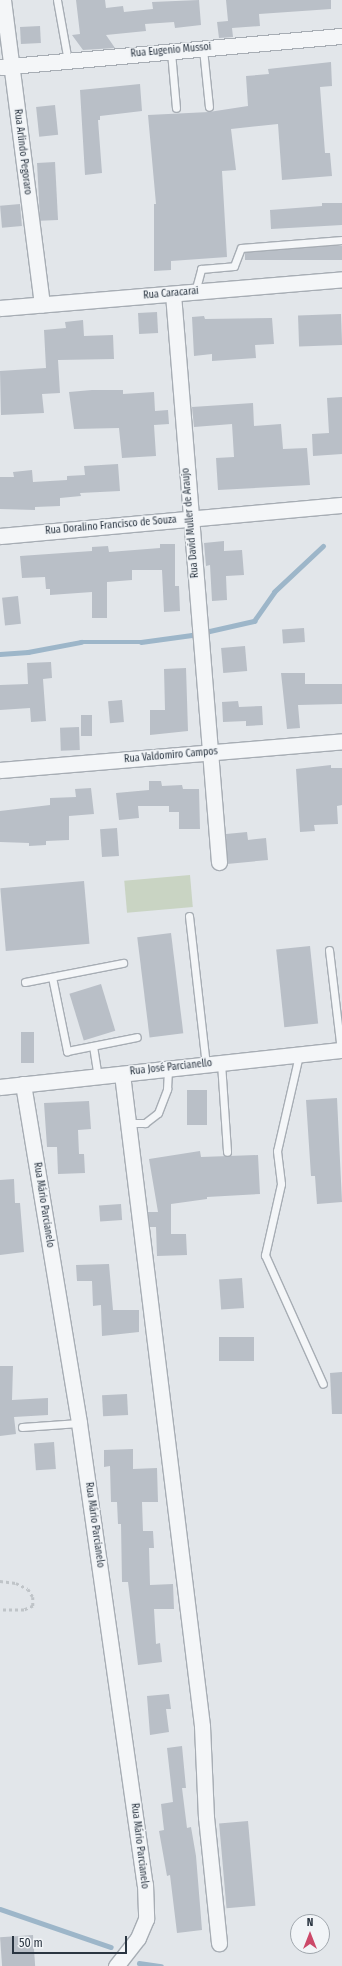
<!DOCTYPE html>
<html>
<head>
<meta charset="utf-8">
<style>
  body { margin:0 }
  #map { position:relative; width:342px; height:1966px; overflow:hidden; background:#e2e6ea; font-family:"Fira Sans Condensed",sans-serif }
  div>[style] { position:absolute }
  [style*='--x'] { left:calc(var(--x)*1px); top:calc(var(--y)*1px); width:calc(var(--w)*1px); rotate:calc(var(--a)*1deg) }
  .green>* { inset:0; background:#c9d4c3; transform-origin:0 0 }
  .stream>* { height:4.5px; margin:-2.25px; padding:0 2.25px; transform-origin:2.25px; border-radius:2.25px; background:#9db6c9 }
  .building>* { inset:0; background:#b9bfc7; transform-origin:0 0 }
  .path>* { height:2.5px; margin-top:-1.25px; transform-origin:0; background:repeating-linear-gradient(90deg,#bfc4c8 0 3px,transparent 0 6px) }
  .roads { filter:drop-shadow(1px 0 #a7adb4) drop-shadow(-1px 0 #a7adb4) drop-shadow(0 1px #a7adb4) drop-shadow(0 -1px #a7adb4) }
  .lane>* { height:7px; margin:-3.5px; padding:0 3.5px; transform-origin:3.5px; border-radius:3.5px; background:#f4f6f8 }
  .street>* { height:15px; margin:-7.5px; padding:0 7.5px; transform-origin:7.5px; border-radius:7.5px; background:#f4f6f8 }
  span { translate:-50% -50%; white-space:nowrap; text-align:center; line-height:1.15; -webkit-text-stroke:3px #f1f4f7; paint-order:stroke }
  .street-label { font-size:10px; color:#2a3541 }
  .north { position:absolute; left:290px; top:1914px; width:40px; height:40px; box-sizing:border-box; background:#f1f4f7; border:1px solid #a1a8ae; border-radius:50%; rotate:0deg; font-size:11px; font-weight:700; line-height:16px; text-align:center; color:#2a3541 }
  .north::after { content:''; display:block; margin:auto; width:14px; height:18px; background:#cc4969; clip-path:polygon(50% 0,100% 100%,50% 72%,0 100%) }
  .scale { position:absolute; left:12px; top:1936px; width:115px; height:18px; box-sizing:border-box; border:2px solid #2a3541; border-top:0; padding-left:5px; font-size:12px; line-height:14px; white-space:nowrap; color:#2a3541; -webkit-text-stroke:3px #f1f4f7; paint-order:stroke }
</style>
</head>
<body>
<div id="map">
  <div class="green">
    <i style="left:190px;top:875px;width:32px;height:66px;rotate:85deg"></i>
  </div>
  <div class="stream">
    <i style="--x:0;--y:654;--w:28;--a:-4"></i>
    <i style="--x:28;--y:652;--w:54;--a:-10.7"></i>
    <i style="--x:81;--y:642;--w:60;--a:0"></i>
    <i style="--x:141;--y:642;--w:51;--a:-7.8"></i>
    <i style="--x:192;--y:635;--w:64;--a:-12.7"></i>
    <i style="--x:254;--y:621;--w:35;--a:-55"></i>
    <i style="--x:274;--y:592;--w:67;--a:-43.2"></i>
    <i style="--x:0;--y:1909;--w:117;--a:18.9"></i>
    <i style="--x:139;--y:1963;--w:22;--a:8"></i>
  </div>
  <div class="building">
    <i style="clip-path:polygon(76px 0,105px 0,106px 8px,123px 6px,124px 12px,153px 9px,152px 2px,199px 0,201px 25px,175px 28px,174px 22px,145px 24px,146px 31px,106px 35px,115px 48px,83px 50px,72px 35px,80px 34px)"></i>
    <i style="clip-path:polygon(226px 0,331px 0,331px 9px,259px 14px,260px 26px,232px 28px,233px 37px,219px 38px,217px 22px,228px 21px)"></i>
    <i style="left:40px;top:26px;width:17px;height:20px;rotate:87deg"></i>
    <i style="clip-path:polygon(331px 62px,332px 86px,320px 87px,325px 153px,330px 153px,332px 176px,282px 180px,278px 124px,231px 129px,236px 170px,222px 171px,227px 257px,171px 261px,171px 270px,154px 271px,154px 204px,156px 204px,148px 115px,209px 112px,248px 106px,246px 76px,269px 74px,268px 69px)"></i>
    <i style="clip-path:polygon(140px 84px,142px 111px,100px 116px,100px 120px,98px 120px,102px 173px,85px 175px,80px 90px)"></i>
    <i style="left:55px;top:105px;width:30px;height:19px;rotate:84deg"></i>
    <i style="left:55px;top:162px;width:58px;height:18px;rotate:87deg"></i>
    <i style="clip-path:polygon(322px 203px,342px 203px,342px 225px,271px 229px,270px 210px,322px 206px)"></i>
    <i style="left:20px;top:204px;width:22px;height:20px;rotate:85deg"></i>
    <i style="left:342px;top:246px;width:14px;height:97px;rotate:90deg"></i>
    <i style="left:157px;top:312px;width:21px;height:19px;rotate:87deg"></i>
    <i style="left:341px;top:314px;width:31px;height:43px;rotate:88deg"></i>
    <i style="clip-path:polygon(204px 316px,205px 319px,272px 318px,274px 344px,255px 345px,256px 358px,212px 361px,212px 354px,194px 356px,192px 317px)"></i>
    <i style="clip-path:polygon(83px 320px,84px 336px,113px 335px,114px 359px,58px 360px,60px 393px,42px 394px,44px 413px,1px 415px,0 371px,46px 368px,44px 330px,66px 328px,65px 322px)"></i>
    <i style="clip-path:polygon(92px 390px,123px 390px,123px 394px,154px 392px,155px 411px,168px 410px,169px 424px,154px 425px,156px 456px,122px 458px,119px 428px,74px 429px,69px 392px)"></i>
    <i style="clip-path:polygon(342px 397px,342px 454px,313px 456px,312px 434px,329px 433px,327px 398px)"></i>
    <i style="clip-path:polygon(253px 403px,254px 426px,281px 424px,283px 449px,307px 448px,310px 485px,218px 490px,216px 458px,234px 457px,232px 424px,194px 427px,192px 407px)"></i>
    <i style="clip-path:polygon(118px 464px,120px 491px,80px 493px,81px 496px,60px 498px,60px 506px,35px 507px,35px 510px,0 509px,0 477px,14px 477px,13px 472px,32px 470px,33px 482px,67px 480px,67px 476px,85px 475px,84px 466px)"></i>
    <i style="clip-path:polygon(224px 541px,224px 551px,242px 550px,244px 575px,226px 576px,227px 600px,212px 601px,210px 565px,206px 566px,204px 543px)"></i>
    <i style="clip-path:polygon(160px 544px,175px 544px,175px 586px,179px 586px,180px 611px,164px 612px,162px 570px,132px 570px,132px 580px,107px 582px,107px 618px,92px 618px,92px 592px,50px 595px,50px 589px,46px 589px,45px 577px,22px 578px,20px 556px,92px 551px,92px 547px,108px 546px,109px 552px,160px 548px)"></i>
    <i style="left:18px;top:596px;width:28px;height:16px;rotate:84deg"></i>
    <i style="left:304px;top:628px;width:14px;height:22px;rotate:86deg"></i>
    <i style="left:245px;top:646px;width:25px;height:24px;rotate:85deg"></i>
    <i style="clip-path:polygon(51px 662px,52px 678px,43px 679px,46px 721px,31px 722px,30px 708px,0 710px,0 685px,28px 684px,27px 663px)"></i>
    <i style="clip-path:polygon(186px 668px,188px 731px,150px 735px,150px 710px,165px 710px,164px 669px)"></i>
    <i style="clip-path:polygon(281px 673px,305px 673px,305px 684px,342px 684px,342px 704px,298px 705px,300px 728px,287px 729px)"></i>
    <i style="left:122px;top:700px;width:22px;height:14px;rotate:85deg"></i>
    <i style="clip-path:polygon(238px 701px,239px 707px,262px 706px,263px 725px,246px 726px,246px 721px,223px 722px,222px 702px)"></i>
    <i style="left:81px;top:715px;width:11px;height:21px"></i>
    <i style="left:79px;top:727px;width:23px;height:19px;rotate:88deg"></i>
    <i style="clip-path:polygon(331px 765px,331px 768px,342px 768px,342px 805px,337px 806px,338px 824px,314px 825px,315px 831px,300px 832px,296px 769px)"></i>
    <i style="clip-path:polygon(149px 781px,161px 781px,162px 786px,182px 785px,183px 789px,199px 789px,200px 829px,179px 829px,179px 812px,169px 812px,169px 806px,138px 806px,139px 818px,119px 820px,116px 793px,149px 790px)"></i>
    <i style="clip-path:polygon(91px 788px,94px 814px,69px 816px,69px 840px,46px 841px,46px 845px,29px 846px,29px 843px,0 842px,0 811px,50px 805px,50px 798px,76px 797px,75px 789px)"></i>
    <i style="left:117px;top:828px;width:28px;height:17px;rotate:86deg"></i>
    <i style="clip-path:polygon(247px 832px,248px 840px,266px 838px,268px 860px,227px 864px,226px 834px)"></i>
    <i style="left:84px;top:881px;width:63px;height:84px;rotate:85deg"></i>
    <i style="left:171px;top:933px;width:101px;height:34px;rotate:83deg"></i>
    <i style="left:310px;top:946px;width:78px;height:34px;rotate:84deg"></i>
    <i style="left:101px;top:984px;width:49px;height:33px;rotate:73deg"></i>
    <i style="left:21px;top:1032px;width:13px;height:31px"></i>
    <i style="left:187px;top:1090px;width:20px;height:35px"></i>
    <i style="clip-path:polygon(337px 1098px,342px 1202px,317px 1204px,315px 1176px,311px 1176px,306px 1100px)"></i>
    <i style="clip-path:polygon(89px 1101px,91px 1129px,78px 1130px,79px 1154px,84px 1154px,85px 1173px,58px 1174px,57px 1147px,47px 1147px,44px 1103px)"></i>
    <i style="clip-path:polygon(200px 1151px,201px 1157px,258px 1155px,260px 1194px,207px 1197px,207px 1199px,171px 1204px,171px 1234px,186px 1234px,187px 1255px,157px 1256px,156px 1227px,150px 1227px,148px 1212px,158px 1212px,149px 1159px)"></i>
    <i style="clip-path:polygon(14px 1179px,15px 1203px,20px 1203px,24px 1252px,0 1255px,0 1180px)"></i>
    <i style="left:121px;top:1204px;width:16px;height:22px;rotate:86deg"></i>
    <i style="clip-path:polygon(109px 1264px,113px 1310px,139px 1310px,139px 1332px,102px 1336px,101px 1305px,93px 1306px,92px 1281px,77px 1281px,76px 1265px)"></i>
    <i style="left:242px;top:1278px;width:30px;height:23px;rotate:86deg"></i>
    <i style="left:254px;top:1337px;width:24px;height:35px;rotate:90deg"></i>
    <i style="clip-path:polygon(0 1366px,13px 1366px,12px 1400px,48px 1398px,48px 1415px,14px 1417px,16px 1434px,0 1436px)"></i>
    <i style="clip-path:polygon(342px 1372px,342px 1414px,332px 1414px,330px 1373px)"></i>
    <i style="left:127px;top:1394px;width:21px;height:25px;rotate:87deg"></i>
    <i style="left:54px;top:1442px;width:27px;height:20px;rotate:86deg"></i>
    <i style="clip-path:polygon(133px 1449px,133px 1469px,157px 1468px,158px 1502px,142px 1502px,143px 1531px,153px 1531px,154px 1548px,149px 1548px,150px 1585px,173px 1584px,174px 1609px,154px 1609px,156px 1644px,160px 1643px,162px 1662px,138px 1665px,128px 1582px,122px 1582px,121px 1524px,118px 1524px,117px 1502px,111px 1502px,110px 1466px,104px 1467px,104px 1450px)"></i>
    <i style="clip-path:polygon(169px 1694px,171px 1709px,166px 1709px,169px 1732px,150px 1735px,147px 1696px)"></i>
    <i style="clip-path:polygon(182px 1746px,186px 1788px,182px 1788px,187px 1828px,191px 1827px,196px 1856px,202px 1930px,177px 1933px,170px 1875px,167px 1876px,159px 1831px,164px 1830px,161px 1804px,173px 1802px,167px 1748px)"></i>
    <i style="left:248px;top:1821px;width:85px;height:29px;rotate:85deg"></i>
    <i style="left:33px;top:1935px;width:31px;height:33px;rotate:86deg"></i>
  </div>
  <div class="path">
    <i style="--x:0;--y:1581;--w:16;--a:7"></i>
    <i style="--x:16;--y:1583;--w:13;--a:27"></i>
    <i style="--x:28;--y:1589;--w:9;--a:58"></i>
    <i style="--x:33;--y:1597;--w:9;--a:90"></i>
    <i style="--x:33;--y:1606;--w:10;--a:156"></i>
    <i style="--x:24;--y:1610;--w:24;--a:180"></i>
  </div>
  <div class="roads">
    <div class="lane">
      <i style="--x:57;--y:0;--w:62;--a:79.8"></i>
      <i style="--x:203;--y:49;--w:58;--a:84.1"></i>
      <i style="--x:171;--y:52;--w:56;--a:84.9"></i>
      <i style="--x:195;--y:292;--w:24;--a:-75"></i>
      <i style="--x:201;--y:269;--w:33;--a:-5"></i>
      <i style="--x:234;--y:266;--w:19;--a:-69"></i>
      <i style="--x:241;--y:248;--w:101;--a:-4.5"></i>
      <i style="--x:189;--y:916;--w:150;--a:83.5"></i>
      <i style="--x:329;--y:950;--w:101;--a:83.2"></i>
      <i style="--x:52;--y:977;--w:76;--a:78.5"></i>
      <i style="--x:67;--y:1051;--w:71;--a:-11.3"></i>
      <i style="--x:25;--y:982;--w:100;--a:-11"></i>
      <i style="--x:93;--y:1046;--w:30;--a:81"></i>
      <i style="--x:299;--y:1055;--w:98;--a:102.9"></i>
      <i style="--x:277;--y:1151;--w:33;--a:83"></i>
      <i style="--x:281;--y:1184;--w:73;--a:102.7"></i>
      <i style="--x:265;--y:1255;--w:141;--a:65.8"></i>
      <i style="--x:221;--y:1063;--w:89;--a:86.1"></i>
      <i style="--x:129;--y:1123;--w:16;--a:0"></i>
      <i style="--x:145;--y:1123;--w:16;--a:-38"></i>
      <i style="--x:158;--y:1113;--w:26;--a:-69"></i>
      <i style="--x:167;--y:1089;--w:20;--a:-87"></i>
      <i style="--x:22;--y:1427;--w:57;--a:-4"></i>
    </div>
    <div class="street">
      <i style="--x:3;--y:0;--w:307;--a:82.7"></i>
      <i style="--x:0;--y:67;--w:343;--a:-5.2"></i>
      <i style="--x:173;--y:294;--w:570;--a:85.37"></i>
      <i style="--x:0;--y:308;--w:343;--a:-4.8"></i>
      <i style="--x:0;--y:536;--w:343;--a:-5.2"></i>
      <i style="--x:0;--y:770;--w:343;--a:-4.8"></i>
      <i style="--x:122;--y:1074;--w:657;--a:83"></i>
      <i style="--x:202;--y:1726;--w:91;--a:87.5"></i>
      <i style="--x:206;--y:1817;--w:127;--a:84.1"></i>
      <i style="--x:23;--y:1084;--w:344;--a:80.6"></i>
      <i style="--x:79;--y:1423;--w:466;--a:81.9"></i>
      <i style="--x:145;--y:1884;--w:35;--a:88"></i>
      <i style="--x:146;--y:1919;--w:21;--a:113"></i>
      <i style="--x:138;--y:1938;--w:36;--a:128"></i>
      <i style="--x:0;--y:1087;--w:344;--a:-6.2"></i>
    </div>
  </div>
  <div class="street-label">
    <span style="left:171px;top:51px;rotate:-5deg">Rua Eugenio Mussoi</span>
    <span style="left:22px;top:152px;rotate:83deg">Rua Arlindo Pegoraro</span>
    <span style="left:171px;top:294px;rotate:-5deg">Rua Caracarai</span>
    <span style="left:191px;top:523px;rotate:-95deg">Rua David Muller de Araujo</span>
    <span style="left:111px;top:526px;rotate:-5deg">Rua Doralino Francisco de Souza</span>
    <span style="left:171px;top:756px;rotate:-5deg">Rua Valdomiro Campos</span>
    <span style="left:171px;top:1068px;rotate:-6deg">Rua José Parcianello</span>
    <span style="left:43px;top:1205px;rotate:81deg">Rua Mário Parcianelo</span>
    <span style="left:94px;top:1525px;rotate:82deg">Rua Mário Parcianelo</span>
    <span style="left:139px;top:1846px;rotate:83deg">Rua Mário Parcianelo</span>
  </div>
  <div class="north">N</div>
  <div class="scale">50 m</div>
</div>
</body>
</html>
